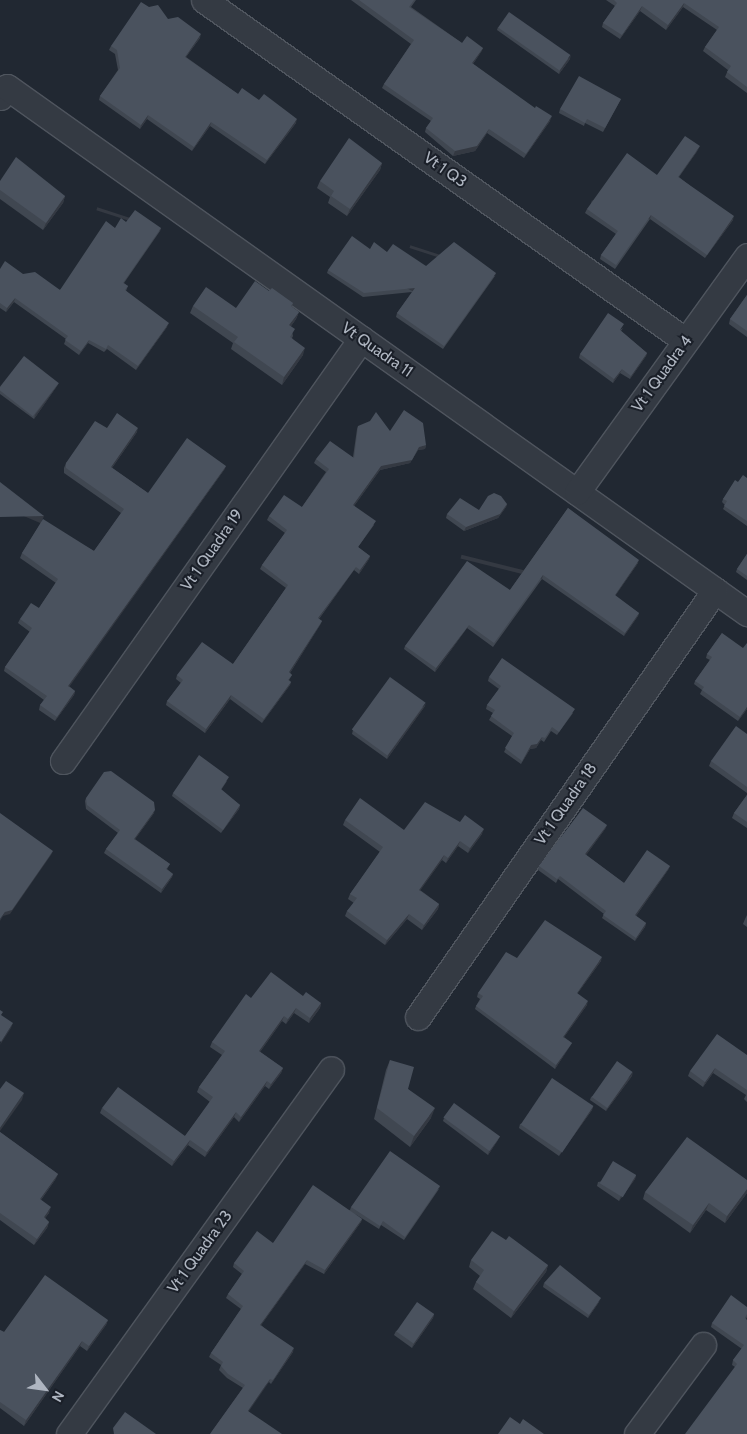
<!DOCTYPE html>
<html>
<head>
<meta charset="utf-8">
<style>
  body { margin:0 }
  #map { position:relative; width:747px; height:1434px; overflow:hidden; background:#212832; font-family:Cabin,sans-serif }
  div>[style] { position:absolute }
  [style*='--x'] { left:calc(var(--x)*1px); top:calc(var(--y)*1px); width:calc(var(--w)*1px); rotate:calc(var(--a)*1deg) }
  .roads { filter:drop-shadow(1px 0 #4f555e) drop-shadow(-1px 0 #4f555e) drop-shadow(0 1px #4f555e) drop-shadow(0 -1px #4f555e) }
  .minor>* { height:25px; margin:-12.5px; padding:0 12.5px; transform-origin:12.5px; border-radius:12.5px; background:#343a43 }
  .wall>* { inset:0; background:#404751 }
  .shaded-wall>* { inset:0; background:#343942; transform-origin:0 0 }
  .building>* { inset:0; background:#4a525e; transform-origin:0 0 }
  span { translate:-50% -50%; white-space:nowrap; text-align:center; line-height:1.15; -webkit-text-stroke:4px #1a1f28; paint-order:stroke }
  .street-label { font-size:16px; color:#aeb5c0 }
  .north { position:absolute; left:20px; top:1364px; width:50px; height:50px; -webkit-text-stroke:4px #1a1f28; paint-order:stroke; rotate:120deg; font-size:14px; font-weight:700; line-height:20px; text-align:center; color:#aeb5c0 }
  .north::after { content:''; display:block; margin:auto; width:18px; height:22px; background:#aeb5c0; clip-path:polygon(50% 0,100% 100%,50% 72%,0 100%) }
</style>
</head>
<body>
<div id="map">
  <div class="roads">
    <div class="minor">
      <i style="--x:204;--y:0;--w:590;--a:35.28"></i>
      <i style="--x:0;--y:97;--w:12;--a:-55"></i>
      <i style="--x:7;--y:87;--w:908;--a:35.41"></i>
      <i style="--x:577;--y:492;--w:291;--a:-54.2"></i>
      <i style="--x:63;--y:761;--w:517;--a:-54.77"></i>
      <i style="--x:418;--y:1017;--w:520;--a:-55.18"></i>
      <i style="--x:69;--y:1434;--w:449;--a:-54.3"></i>
      <i style="--x:637;--y:1434;--w:111;--a:-53.4"></i>
    </div>
  </div>
  <div class="wall">
    <i style="clip-path:polygon(351px 0,416px 0,411px 7px,462px 43px,483px 48px,481px 52px,473px 64px,550px 121px,524px 158px,487px 133px,475px 151px,453px 156px,425px 132px,426px 128px,431px 121px,382px 88px,384px 84px,411px 44px)"></i>
    <i style="clip-path:polygon(606px 0,747px 0,747px 93px,725px 77px,728px 70px,703px 51px,705px 47px,717px 30px,683px 7px,666px 30px,640px 11px,620px 39px,602px 27px,603px 23px,615px 6px)"></i>
    <i style="clip-path:polygon(168px 19px,200px 38px,186px 57px,238px 94px,259px 100px,296px 123px,265px 164px,210px 126px,192px 151px,147px 119px,140px 129px,99px 100px,100px 96px,118px 70px,115px 54px,109px 50px,111px 46px)"></i>
    <i style="clip-path:polygon(498px 27px,570px 59px,559px 74px,497px 30px)"></i>
    <i style="clip-path:polygon(621px 99px,603px 132px,585px 123px,584px 126px,559px 113px,560px 109px)"></i>
    <i style="clip-path:polygon(698px 150px,679px 177px,733px 220px,705px 258px,650px 219px,615px 269px,600px 259px,601px 255px,616px 234px,585px 213px,587px 209px,657px 175px)"></i>
    <i style="clip-path:polygon(382px 163px,380px 170px,347px 216px,328px 203px,330px 197px,317px 188px,320px 181px)"></i>
    <i style="clip-path:polygon(0 181px,65px 196px,63px 203px,43px 230px,0 199px)"></i>
    <i style="clip-path:polygon(115px 228px,161px 228px,160px 231px,124px 283px,128px 286px,126px 291px,167px 327px,136px 370px,107px 349px,104px 352px,88px 343px,79px 355px,64px 344px,66px 339px,14px 302px,6px 312px,0 308px,0 269px,23px 274px,60px 290px)"></i>
    <i style="clip-path:polygon(370px 249px,426px 266px,495px 276px,443px 349px,396px 317px,397px 313px,412px 292px,363px 297px,327px 273px,328px 270px)"></i>
    <i style="clip-path:polygon(269px 291px,293px 303px,292px 307px,299px 312px,296px 319px,291px 326px,293px 336px,292px 338px,303px 355px,282px 385px,231px 349px,233px 343px,190px 313px,193px 306px,236px 308px)"></i>
    <i style="clip-path:polygon(747px 295px,747px 337px,729px 324px,730px 319px)"></i>
    <i style="clip-path:polygon(623px 328px,621px 331px,647px 353px,646px 356px,630px 379px,620px 373px,613px 383px,579px 358px,580px 354px)"></i>
    <i style="clip-path:polygon(59px 383px,57px 386px,34px 419px,0 394px,0 390px)"></i>
    <i style="clip-path:polygon(358px 426px,390px 431px,426px 445px,425px 449px,418px 450px,410px 463px,380px 470px,354px 506px,374px 525px,358px 547px,370px 556px,369px 559px,359px 574px,354px 570px,319px 619px,322px 621px,320px 625px,290px 673px,292px 675px,289px 680px,291px 682px,290px 685px,262px 723px,230px 699px,205px 733px,166px 705px,167px 701px,181px 683px,176px 679px,177px 675px,233px 664px,286px 588px,260px 569px,262px 565px,285px 533px,267px 520px,269px 516px,302px 507px,326px 472px,314px 463px,316px 459px,353px 457px,357px 429px)"></i>
    <i style="clip-path:polygon(107px 428px,137px 432px,112px 468px,148px 493px,226px 466px,224px 470px,69px 686px,75px 691px,74px 695px,55px 721px,39px 710px,40px 705px,44px 700px,4px 671px,5px 667px,30px 632px,18px 623px,20px 619px,39px 608px,56px 583px,20px 558px,22px 553px,41px 523px,44px 516px,42px 521px,94px 551px,121px 513px,64px 473px,64px 468px,66px 463px)"></i>
    <i style="clip-path:polygon(747px 478px,747px 526px,723px 509px,725px 505px,722px 502px,723px 499px,738px 482px)"></i>
    <i style="clip-path:polygon(507px 504px,506px 507px,498px 518px,464px 531px,446px 518px,447px 514px,479px 510px)"></i>
    <i style="clip-path:polygon(568px 508px,638px 563px,615px 596px,639px 613px,638px 616px,624px 636px,542px 579px,493px 647px,467px 628px,435px 672px,404px 649px,405px 646px,510px 590px)"></i>
    <i style="clip-path:polygon(747px 554px,747px 580px,736px 572px,737px 569px)"></i>
    <i style="clip-path:polygon(722px 633px,747px 709px,738px 721px,700px 694px,702px 690px,694px 684px,695px 681px,710px 660px,706px 658px,707px 654px)"></i>
    <i style="clip-path:polygon(489px 677px,573px 713px,557px 735px,551px 731px,544px 742px,541px 740px,536px 748px,530px 749px,521px 764px,504px 752px,512px 736px,489px 720px,493px 713px,486px 709px,487px 705px,499px 689px,488px 681px)"></i>
    <i style="clip-path:polygon(425px 706px,387px 759px,352px 734px,353px 730px)"></i>
    <i style="clip-path:polygon(747px 734px,747px 793px,709px 766px,711px 761px)"></i>
    <i style="clip-path:polygon(227px 781px,221px 790px,240px 805px,239px 809px,221px 833px,172px 796px,173px 793px)"></i>
    <i style="clip-path:polygon(747px 795px,747px 828px,732px 818px,734px 813px)"></i>
    <i style="clip-path:polygon(86px 798px,154px 813px,135px 839px,170px 864px,167px 869px,173px 874px,172px 877px,161px 893px,104px 853px,106px 849px,118px 833px,86px 809px,85px 801px)"></i>
    <i style="clip-path:polygon(345px 820px,404px 830px,460px 822px,482px 834px,468px 853px,458px 846px,446px 863px,442px 860px,420px 890px,439px 904px,438px 909px,422px 930px,407px 919px,385px 945px,345px 916px,347px 911px,354px 903px,348px 899px,350px 894px,380px 852px,343px 825px)"></i>
    <i style="clip-path:polygon(607px 825px,605px 829px,586px 855px,624px 883px,670px 866px,668px 870px,636px 916px,646px 923px,645px 927px,635px 941px,602px 918px,604px 914px,558px 879px,556px 883px,538px 870px,539px 866px)"></i>
    <i style="clip-path:polygon(747px 915px,747px 927px,743px 924px,745px 919px)"></i>
    <i style="clip-path:polygon(517px 958px,601px 961px,577px 994px,587px 1005px,564px 1037px,572px 1043px,570px 1046px,555px 1069px,475px 1009px,476px 1006px,480px 999px,477px 997px,478px 993px)"></i>
    <i style="clip-path:polygon(303px 996px,321px 1003px,320px 1008px,309px 1023px,294px 1013px,286px 1024px,282px 1021px,260px 1052px,283px 1068px,281px 1073px,269px 1089px,265px 1086px,239px 1122px,234px 1117px,205px 1157px,188px 1145px,172px 1166px,100px 1113px,102px 1108px,185px 1136px,210px 1102px,197px 1092px,199px 1087px,222px 1055px,210px 1047px,212px 1042px,251px 998px)"></i>
    <i style="clip-path:polygon(747px 1055px,747px 1102px,744px 1099px,746px 1095px,713px 1073px,703px 1087px,688px 1076px,690px 1071px)"></i>
    <i style="clip-path:polygon(390px 1060px,408px 1089px,431px 1118px,410px 1147px,374px 1119px,386px 1070px)"></i>
    <i style="clip-path:polygon(632px 1076px,606px 1111px,590px 1100px,591px 1097px)"></i>
    <i style="clip-path:polygon(593px 1106px,592px 1110px,559px 1156px,519px 1128px,520px 1124px)"></i>
    <i style="clip-path:polygon(444px 1118px,498px 1140px,488px 1155px,443px 1121px)"></i>
    <i style="clip-path:polygon(0 1132px,58px 1174px,55px 1180px,41px 1200px,49px 1213px,45px 1218px,49px 1222px,47px 1228px,34px 1245px,0 1220px)"></i>
    <i style="clip-path:polygon(636px 1175px,635px 1179px,619px 1201px,597px 1186px,598px 1182px)"></i>
    <i style="clip-path:polygon(747px 1180px,747px 1193px,725px 1223px,706px 1210px,690px 1233px,643px 1199px,645px 1192px)"></i>
    <i style="clip-path:polygon(439px 1189px,404px 1240px,381px 1225px,379px 1229px,355px 1214px,362px 1219px,361px 1222px,324px 1274px,305px 1264px,261px 1325px,293px 1352px,271px 1384px,269px 1382px,210px 1434px,243px 1388px,227px 1378px,219px 1370px,221px 1365px,209px 1357px,211px 1353px,241px 1309px,226px 1298px,228px 1294px,242px 1274px,233px 1267px,234px 1263px,273px 1243px,350px 1210px,351px 1207px)"></i>
    <i style="clip-path:polygon(471px 1260px,548px 1265px,546px 1272px,511px 1318px,473px 1289px,476px 1282px,480px 1276px,469px 1267px)"></i>
    <i style="clip-path:polygon(544px 1283px,599px 1302px,588px 1318px,543px 1287px)"></i>
    <i style="clip-path:polygon(747px 1307px,747px 1317px,746px 1319px,747px 1434px,735px 1367px,732px 1365px,733px 1360px,742px 1349px,711px 1327px,712px 1323px)"></i>
    <i style="clip-path:polygon(434px 1314px,433px 1318px,412px 1348px,394px 1335px,396px 1331px)"></i>
    <i style="clip-path:polygon(108px 1320px,106px 1325px,87px 1351px,80px 1346px,24px 1426px,0 1408px,0 1330px,4px 1332px)"></i>
  </div>
  <div class="shaded-wall">
    <i style="clip-path:polygon(684px 3px,683px 7px,666px 30px,668px 25px)"></i>
    <i style="clip-path:polygon(642px 6px,640px 11px,620px 39px,622px 35px)"></i>
    <i style="clip-path:polygon(201px 34px,200px 38px,183px 60px,185px 57px)"></i>
    <i style="clip-path:polygon(483px 48px,481px 52px,470px 68px,472px 63px)"></i>
    <i style="clip-path:polygon(571px 55px,570px 59px,559px 74px,560px 70px)"></i>
    <i style="clip-path:polygon(148px 115px,147px 119px,140px 129px,141px 125px)"></i>
    <i style="clip-path:polygon(552px 116px,550px 121px,524px 158px,526px 154px)"></i>
    <i style="clip-path:polygon(297px 119px,296px 123px,265px 164px,267px 160px)"></i>
    <i style="clip-path:polygon(211px 122px,210px 126px,192px 151px,194px 147px)"></i>
    <i style="clip-path:polygon(489px 129px,487px 133px,475px 151px,453px 156px,455px 151px)"></i>
    <i style="clip-path:polygon(700px 146px,698px 150px,676px 180px,678px 177px)"></i>
    <i style="clip-path:polygon(382px 163px,380px 170px,347px 216px,350px 209px)"></i>
    <i style="clip-path:polygon(65px 196px,63px 203px,43px 230px,46px 223px)"></i>
    <i style="left:651px;top:215px;width:4px;height:61px;rotate:104deg"></i>
    <i style="clip-path:polygon(734px 216px,733px 220px,705px 258px,707px 255px)"></i>
    <i style="left:161px;top:228px;width:3px;height:67px;rotate:108deg"></i>
    <i style="left:496px;top:273px;width:3px;height:90px;rotate:108deg"></i>
    <i style="left:415px;top:288px;width:4px;height:51px;rotate:117deg"></i>
    <i style="clip-path:polygon(15px 298px,14px 302px,6px 312px,7px 308px)"></i>
    <i style="clip-path:polygon(299px 312px,296px 319px,287px 332px,289px 325px)"></i>
    <i style="clip-path:polygon(169px 323px,167px 327px,136px 370px,138px 366px)"></i>
    <i style="clip-path:polygon(89px 340px,88px 343px,79px 355px,81px 351px)"></i>
    <i style="clip-path:polygon(305px 348px,303px 355px,282px 385px,284px 377px)"></i>
    <i style="clip-path:polygon(647px 353px,646px 356px,630px 379px,631px 376px)"></i>
    <i style="clip-path:polygon(622px 369px,620px 373px,613px 383px,614px 379px)"></i>
    <i style="clip-path:polygon(59px 383px,57px 386px,34px 419px,35px 415px)"></i>
    <i style="clip-path:polygon(138px 428px,137px 432px,109px 472px,111px 467px)"></i>
    <i style="clip-path:polygon(426px 445px,425px 449px,418px 450px,410px 463px,380px 470px,352px 509px,353px 505px,381px 466px,419px 447px)"></i>
    <i style="clip-path:polygon(226px 466px,224px 470px,67px 690px,68px 686px)"></i>
    <i style="clip-path:polygon(507px 504px,506px 507px,498px 518px,464px 531px,466px 527px)"></i>
    <i style="left:44px;top:516px;width:8px;height:44px;rotate:113deg"></i>
    <i style="clip-path:polygon(370px 556px,369px 559px,359px 574px,360px 570px)"></i>
    <i style="clip-path:polygon(639px 560px,638px 563px,613px 599px,615px 595px)"></i>
    <i style="clip-path:polygon(356px 567px,354px 570px,316px 622px,318px 618px)"></i>
    <i style="left:543px;top:575px;width:4px;height:84px;rotate:104deg"></i>
    <i style="clip-path:polygon(639px 613px,638px 616px,624px 636px,625px 633px)"></i>
    <i style="clip-path:polygon(322px 621px,320px 625px,288px 676px,289px 672px)"></i>
    <i style="clip-path:polygon(469px 625px,467px 628px,435px 672px,436px 668px)"></i>
    <i style="clip-path:polygon(291px 682px,290px 685px,262px 723px,264px 719px)"></i>
    <i style="clip-path:polygon(75px 691px,74px 695px,55px 721px,57px 717px)"></i>
    <i style="clip-path:polygon(231px 695px,230px 699px,205px 733px,206px 729px)"></i>
    <i style="clip-path:polygon(426px 703px,425px 706px,387px 759px,388px 755px)"></i>
    <i style="clip-path:polygon(747px 707px,747px 709px,738px 721px,740px 717px)"></i>
    <i style="clip-path:polygon(542px 737px,541px 740px,536px 748px,530px 749px,521px 764px,531px 745px)"></i>
    <i style="clip-path:polygon(240px 805px,239px 809px,221px 833px,223px 830px)"></i>
    <i style="clip-path:polygon(155px 810px,154px 813px,133px 842px,134px 839px)"></i>
    <i style="clip-path:polygon(607px 825px,605px 829px,584px 858px,585px 854px)"></i>
    <i style="clip-path:polygon(484px 829px,482px 834px,468px 853px,470px 848px)"></i>
    <i style="clip-path:polygon(460px 841px,458px 846px,446px 863px,448px 858px)"></i>
    <i style="clip-path:polygon(53px 851px,51px 855px,10px 914px,3px 916px,0 921px,0 919px,5px 912px)"></i>
    <i style="clip-path:polygon(444px 855px,442px 860px,417px 895px,419px 890px)"></i>
    <i style="clip-path:polygon(670px 866px,668px 870px,634px 919px,635px 915px)"></i>
    <i style="clip-path:polygon(173px 874px,172px 877px,161px 893px,162px 889px)"></i>
    <i style="clip-path:polygon(439px 904px,438px 909px,422px 930px,424px 925px)"></i>
    <i style="clip-path:polygon(409px 914px,407px 919px,385px 945px,387px 940px)"></i>
    <i style="clip-path:polygon(646px 923px,645px 927px,635px 941px,636px 938px)"></i>
    <i style="clip-path:polygon(602px 957px,601px 961px,575px 997px,577px 993px)"></i>
    <i style="clip-path:polygon(588px 1001px,587px 1005px,562px 1040px,563px 1037px)"></i>
    <i style="clip-path:polygon(321px 1003px,320px 1008px,309px 1023px,310px 1018px)"></i>
    <i style="clip-path:polygon(296px 1008px,294px 1013px,286px 1024px,288px 1019px)"></i>
    <i style="clip-path:polygon(284px 1016px,282px 1021px,257px 1056px,259px 1051px)"></i>
    <i style="clip-path:polygon(13px 1023px,11px 1028px,0 1045px,1px 1042px)"></i>
    <i style="clip-path:polygon(572px 1043px,570px 1046px,555px 1069px,556px 1065px)"></i>
    <i style="clip-path:polygon(283px 1068px,281px 1073px,269px 1089px,271px 1084px)"></i>
    <i style="clip-path:polygon(715px 1068px,713px 1073px,703px 1087px,705px 1082px)"></i>
    <i style="clip-path:polygon(633px 1072px,632px 1076px,606px 1111px,607px 1108px)"></i>
    <i style="clip-path:polygon(267px 1081px,265px 1086px,239px 1122px,241px 1117px)"></i>
    <i style="clip-path:polygon(24px 1093px,22px 1100px,0 1131px,0 1128px)"></i>
    <i style="clip-path:polygon(593px 1106px,592px 1110px,559px 1156px,561px 1153px)"></i>
    <i style="clip-path:polygon(435px 1108px,431px 1118px,410px 1147px,414px 1136px)"></i>
    <i style="clip-path:polygon(236px 1112px,234px 1117px,205px 1157px,207px 1152px)"></i>
    <i style="clip-path:polygon(500px 1136px,498px 1140px,488px 1155px,489px 1151px)"></i>
    <i style="clip-path:polygon(190px 1140px,188px 1145px,172px 1166px,174px 1161px)"></i>
    <i style="clip-path:polygon(58px 1174px,55px 1180px,37px 1205px,40px 1199px)"></i>
    <i style="clip-path:polygon(636px 1175px,635px 1179px,619px 1201px,620px 1198px)"></i>
    <i style="left:440px;top:1186px;width:3px;height:62px;rotate:108deg"></i>
    <i style="clip-path:polygon(747px 1189px,747px 1193px,725px 1223px,727px 1216px)"></i>
    <i style="clip-path:polygon(709px 1203px,706px 1210px,690px 1233px,693px 1225px)"></i>
    <i style="clip-path:polygon(51px 1207px,49px 1213px,41px 1223px,44px 1217px)"></i>
    <i style="clip-path:polygon(362px 1219px,361px 1222px,324px 1274px,325px 1270px)"></i>
    <i style="clip-path:polygon(49px 1222px,47px 1228px,34px 1245px,37px 1239px)"></i>
    <i style="clip-path:polygon(307px 1260px,305px 1264px,259px 1328px,260px 1325px)"></i>
    <i style="clip-path:polygon(548px 1265px,546px 1272px,511px 1318px,514px 1311px)"></i>
    <i style="clip-path:polygon(601px 1298px,599px 1302px,588px 1318px,589px 1315px)"></i>
    <i style="clip-path:polygon(434px 1314px,433px 1318px,412px 1348px,413px 1345px)"></i>
    <i style="clip-path:polygon(108px 1320px,106px 1325px,87px 1351px,89px 1346px)"></i>
    <i style="clip-path:polygon(82px 1341px,80px 1346px,24px 1426px,26px 1420px)"></i>
    <i style="clip-path:polygon(294px 1348px,293px 1352px,271px 1384px,273px 1380px)"></i>
    <i style="clip-path:polygon(270px 1379px,269px 1382px,247px 1414px,248px 1411px)"></i>
  </div>
  <div class="building">
    <i style="clip-path:polygon(359px 0,414px 0,409px 7px,462px 43px,467px 36px,483px 48px,472px 63px,535px 108px,536px 106px,552px 116px,526px 154px,489px 129px,477px 146px,455px 151px,426px 128px,433px 118px,384px 84px,414px 40px)"></i>
    <i style="clip-path:polygon(614px 0,747px 0,747px 87px,727px 72px,731px 66px,705px 47px,719px 27px,684px 3px,668px 25px,642px 6px,622px 35px,603px 23px,617px 3px)"></i>
    <i style="clip-path:polygon(141px 2px,149px 7px,158px 5px,168px 19px,178px 17px,201px 34px,185px 57px,238px 94px,242px 88px,259px 100px,264px 94px,297px 119px,267px 160px,211px 122px,194px 147px,148px 115px,141px 125px,100px 96px,120px 68px,117px 50px,111px 46px)"></i>
    <i style="left:509px;top:12px;width:75px;height:19px;rotate:35deg"></i>
    <i style="clip-path:polygon(579px 76px,621px 99px,605px 128px,587px 119px,585px 123px,560px 109px)"></i>
    <i style="clip-path:polygon(685px 136px,700px 146px,678px 177px,734px 216px,707px 255px,651px 215px,616px 265px,601px 255px,618px 231px,587px 209px,627px 153px,657px 175px)"></i>
    <i style="clip-path:polygon(349px 138px,382px 163px,350px 209px,331px 196px,334px 191px,320px 181px)"></i>
    <i style="clip-path:polygon(16px 157px,65px 196px,46px 223px,0 190px,0 181px)"></i>
    <i style="clip-path:polygon(135px 210px,161px 228px,123px 283px,128px 286px,125px 290px,169px 323px,138px 366px,108px 345px,106px 349px,89px 340px,81px 351px,65px 340px,68px 336px,15px 298px,7px 308px,0 303px,0 269px,5px 261px,23px 274px,35px 272px,60px 290px,106px 221px,115px 228px,121px 218px,126px 222px)"></i>
    <i style="clip-path:polygon(352px 236px,370px 249px,374px 242px,387px 252px,393px 244px,426px 266px,454px 242px,496px 273px,444px 346px,397px 313px,415px 288px,364px 293px,328px 270px)"></i>
    <i style="clip-path:polygon(255px 281px,269px 291px,272px 288px,293px 303px,291px 306px,299px 312px,289px 325px,295px 329px,290px 337px,305px 348px,284px 377px,234px 342px,238px 337px,193px 306px,206px 287px,236px 308px)"></i>
    <i style="clip-path:polygon(747px 295px,747px 331px,730px 319px)"></i>
    <i style="clip-path:polygon(608px 313px,624px 324px,620px 330px,647px 353px,631px 376px,622px 369px,614px 379px,580px 354px)"></i>
    <i style="left:24px;top:356px;width:44px;height:42px;rotate:38deg"></i>
    <i style="clip-path:polygon(404px 410px,423px 423px,426px 445px,419px 447px,412px 460px,381px 466px,353px 505px,376px 521px,358px 547px,370px 556px,360px 570px,356px 567px,318px 618px,322px 621px,289px 672px,292px 675px,288px 680px,291px 682px,264px 719px,231px 695px,206px 729px,167px 701px,183px 680px,177px 675px,202px 642px,233px 664px,288px 585px,262px 565px,287px 530px,269px 516px,284px 495px,302px 507px,329px 469px,316px 459px,330px 441px,354px 458px,358px 426px,370px 421px,376px 412px,390px 431px)"></i>
    <i style="clip-path:polygon(117px 413px,138px 428px,111px 467px,148px 493px,187px 438px,226px 466px,68px 686px,75px 691px,57px 717px,40px 705px,47px 696px,5px 667px,32px 628px,20px 619px,31px 603px,39px 608px,58px 579px,22px 553px,43px 519px,94px 551px,124px 509px,66px 468px,66px 463px,95px 421px,107px 428px)"></i>
    <i style="clip-path:polygon(743px 475px,747px 478px,747px 521px,724px 506px,727px 501px,723px 499px,735px 480px,738px 482px)"></i>
    <i style="clip-path:polygon(0 482px,44px 516px,0 517px)"></i>
    <i style="clip-path:polygon(494px 493px,501px 496px,507px 504px,500px 514px,466px 527px,447px 514px,460px 498px,479px 510px,488px 496px)"></i>
    <i style="clip-path:polygon(568px 508px,639px 560px,615px 595px,639px 613px,625px 633px,543px 575px,494px 643px,469px 625px,436px 668px,405px 646px,467px 561px,510px 590px)"></i>
    <i style="clip-path:polygon(747px 554px,747px 576px,737px 569px)"></i>
    <i style="clip-path:polygon(722px 633px,743px 648px,747px 643px,747px 707px,740px 717px,702px 690px,704px 687px,695px 681px,712px 657px,707px 654px)"></i>
    <i style="clip-path:polygon(502px 658px,575px 709px,559px 732px,552px 727px,545px 738px,542px 737px,537px 744px,531px 745px,522px 761px,505px 748px,514px 733px,491px 716px,495px 710px,487px 705px,501px 686px,489px 677px)"></i>
    <i style="left:390px;top:677px;width:44px;height:65px;rotate:36deg"></i>
    <i style="clip-path:polygon(736px 726px,747px 734px,747px 787px,711px 761px)"></i>
    <i style="clip-path:polygon(199px 755px,229px 777px,221px 789px,240px 805px,223px 830px,173px 793px)"></i>
    <i style="clip-path:polygon(111px 771px,154px 802px,155px 810px,134px 839px,170px 864px,166px 869px,173px 874px,162px 889px,106px 849px,120px 830px,87px 805px,86px 798px,104px 772px)"></i>
    <i style="clip-path:polygon(747px 795px,747px 822px,734px 813px)"></i>
    <i style="clip-path:polygon(360px 798px,404px 830px,425px 802px,460px 822px,465px 815px,484px 829px,470px 848px,460px 841px,448px 858px,444px 855px,419px 890px,439px 904px,424px 925px,409px 914px,387px 940px,347px 911px,357px 898px,350px 894px,383px 847px,345px 820px)"></i>
    <i style="clip-path:polygon(583px 808px,607px 825px,585px 854px,624px 883px,647px 850px,670px 866px,635px 915px,646px 923px,636px 938px,603px 915px,606px 911px,560px 876px,557px 879px,539px 866px)"></i>
    <i style="clip-path:polygon(0 813px,53px 851px,12px 910px,5px 912px,0 919px)"></i>
    <i style="clip-path:polygon(545px 920px,602px 957px,577px 993px,588px 1001px,563px 1037px,572px 1043px,556px 1065px,476px 1006px,483px 996px,478px 993px,506px 952px,517px 958px)"></i>
    <i style="clip-path:polygon(271px 972px,303px 996px,306px 992px,321px 1003px,310px 1018px,296px 1008px,288px 1019px,284px 1016px,259px 1051px,283px 1068px,271px 1084px,267px 1081px,241px 1117px,236px 1112px,207px 1152px,190px 1140px,174px 1161px,102px 1108px,118px 1087px,185px 1136px,213px 1097px,199px 1087px,225px 1051px,212px 1042px,246px 994px,251px 998px)"></i>
    <i style="clip-path:polygon(0 1010px,3px 1012px,1px 1015px,13px 1023px,1px 1042px,0 1041px)"></i>
    <i style="clip-path:polygon(717px 1034px,747px 1055px,747px 1090px,715px 1068px,705px 1082px,690px 1071px)"></i>
    <i style="clip-path:polygon(390px 1060px,414px 1067px,408px 1089px,435px 1108px,414px 1136px,377px 1108px)"></i>
    <i style="left:617px;top:1061px;width:19px;height:44px;rotate:35deg"></i>
    <i style="left:552px;top:1078px;width:50px;height:56px;rotate:34deg"></i>
    <i style="clip-path:polygon(6px 1081px,24px 1093px,0 1128px,0 1089px)"></i>
    <i style="left:454px;top:1103px;width:57px;height:18px;rotate:36deg"></i>
    <i style="clip-path:polygon(0 1132px,58px 1174px,40px 1199px,51px 1207px,44px 1217px,49px 1222px,37px 1239px,0 1213px)"></i>
    <i style="clip-path:polygon(687px 1137px,747px 1180px,747px 1189px,727px 1216px,709px 1203px,693px 1225px,645px 1192px)"></i>
    <i style="clip-path:polygon(390px 1151px,440px 1186px,405px 1237px,383px 1221px,380px 1226px,351px 1207px)"></i>
    <i style="left:613px;top:1161px;width:27px;height:26px;rotate:31deg"></i>
    <i style="clip-path:polygon(313px 1185px,362px 1219px,325px 1270px,307px 1260px,260px 1325px,294px 1348px,273px 1380px,270px 1379px,248px 1411px,282px 1434px,210px 1434px,245px 1385px,228px 1374px,221px 1366px,223px 1362px,211px 1353px,243px 1306px,228px 1294px,244px 1271px,234px 1263px,257px 1231px,273px 1243px)"></i>
    <i style="clip-path:polygon(492px 1231px,506px 1240px,509px 1236px,548px 1265px,514px 1311px,476px 1282px,484px 1270px,471px 1260px)"></i>
    <i style="clip-path:polygon(560px 1265px,601px 1298px,589px 1315px,544px 1283px)"></i>
    <i style="clip-path:polygon(45px 1275px,108px 1320px,89px 1346px,82px 1341px,26px 1420px,0 1402px,0 1330px,4px 1332px)"></i>
    <i style="clip-path:polygon(731px 1295px,747px 1307px,747px 1314px,745px 1318px,747px 1320px,747px 1434px,685px 1434px,737px 1364px,733px 1360px,744px 1345px,712px 1323px)"></i>
    <i style="left:417px;top:1302px;width:21px;height:36px;rotate:35deg"></i>
    <i style="clip-path:polygon(125px 1412px,156px 1434px,114px 1434px,113px 1428px)"></i>
    <i style="clip-path:polygon(510px 1417px,520px 1424px,523px 1419px,544px 1434px,498px 1434px)"></i>
  </div>
  <div class="street-label">
    <span style="left:445px;top:170px;rotate:35deg">Vt 1 Q3</span>
    <span style="left:377px;top:350px;rotate:35deg">Vt Quadra 11</span>
    <span style="left:662px;top:374px;rotate:-54deg">Vt 1 Quadra 4</span>
    <span style="left:212px;top:550px;rotate:-55deg">Vt 1 Quadra 19</span>
    <span style="left:566px;top:804px;rotate:-55deg">Vt 1 Quadra 18</span>
    <span style="left:200px;top:1252px;rotate:-54deg">Vt 1 Quadra 23</span>
  </div>
  <div class="north">N</div>
</div>
</body>
</html>
